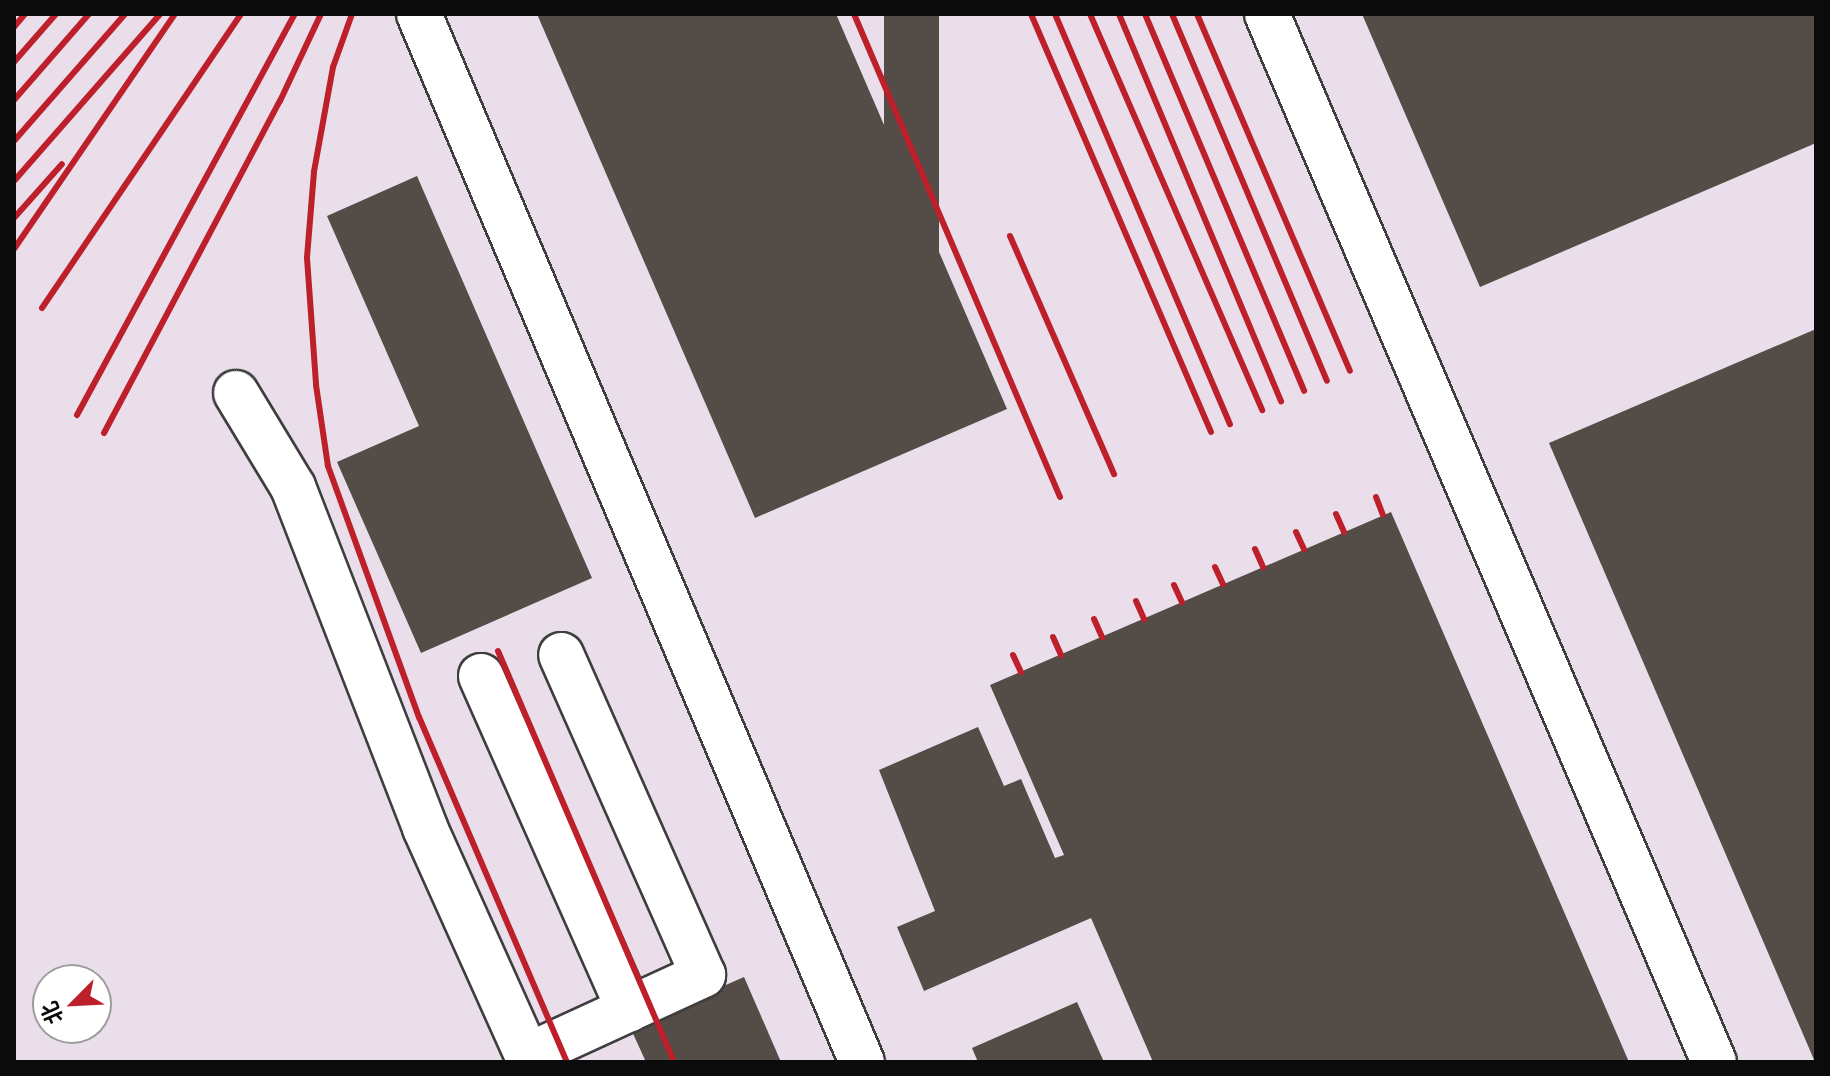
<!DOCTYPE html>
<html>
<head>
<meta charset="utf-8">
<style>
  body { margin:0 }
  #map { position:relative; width:1830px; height:1076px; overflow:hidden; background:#fffae8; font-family:Lora,"Noto Sans SC",serif }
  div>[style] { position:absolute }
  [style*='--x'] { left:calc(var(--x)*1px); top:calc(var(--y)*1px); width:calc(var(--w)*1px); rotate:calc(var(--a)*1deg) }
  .industrial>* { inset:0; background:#e9deea }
  .building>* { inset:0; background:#534c47; transform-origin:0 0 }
  .roads { filter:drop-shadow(2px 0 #3e3e3e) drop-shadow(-2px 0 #3e3e3e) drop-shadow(0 2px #3e3e3e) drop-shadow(0 -2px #3e3e3e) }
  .minor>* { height:44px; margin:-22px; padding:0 22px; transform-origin:22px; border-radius:22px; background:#fff }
  .rail>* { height:6px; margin:-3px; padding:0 3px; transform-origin:3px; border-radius:3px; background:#bd202a }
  span { translate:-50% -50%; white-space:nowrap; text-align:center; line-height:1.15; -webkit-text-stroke:8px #fff; paint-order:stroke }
  .frame { position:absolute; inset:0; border:16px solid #0b0b0b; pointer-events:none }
  .north { position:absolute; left:32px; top:964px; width:80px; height:80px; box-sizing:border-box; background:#fff; border:2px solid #9d9d9d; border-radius:50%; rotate:246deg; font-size:22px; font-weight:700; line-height:32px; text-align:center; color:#0b0b0b }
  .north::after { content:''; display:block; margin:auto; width:28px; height:36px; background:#bd202a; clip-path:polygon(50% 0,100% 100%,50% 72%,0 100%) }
</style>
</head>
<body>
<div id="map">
  <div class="industrial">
    <i style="clip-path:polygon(evenodd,14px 14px,1816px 14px,1816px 1062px,14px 1062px,14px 14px,48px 980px,96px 980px,96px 1028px,48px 1028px,48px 980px)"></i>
  </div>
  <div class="building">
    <i style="clip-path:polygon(537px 14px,836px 14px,1007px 409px,755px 518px)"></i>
    <i style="left:884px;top:14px;width:55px;height:253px"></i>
    <i style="clip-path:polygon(1362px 14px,1816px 14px,1816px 143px,1480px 287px)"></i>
    <i style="clip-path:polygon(417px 176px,592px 578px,421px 653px,337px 462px,419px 426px,327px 216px)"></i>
    <i style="clip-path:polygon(1816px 329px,1816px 1062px,1815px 1062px,1549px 443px)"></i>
    <i style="clip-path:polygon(1391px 512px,1629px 1062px,1153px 1062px,1091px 918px,924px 991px,897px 927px,935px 911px,879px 770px,978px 727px,1004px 786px,1021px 779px,1055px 858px,1064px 855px,990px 685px)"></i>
    <i style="clip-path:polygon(744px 977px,781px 1062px,646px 1062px,630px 1027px)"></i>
    <i style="clip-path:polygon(1077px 1002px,1104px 1062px,978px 1062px,972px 1048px)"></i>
  </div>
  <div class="roads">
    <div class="minor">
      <i style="--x:419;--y:14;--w:1138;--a:67.09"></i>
      <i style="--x:1267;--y:14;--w:1139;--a:66.9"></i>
      <i style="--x:236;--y:393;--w:110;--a:58.8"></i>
      <i style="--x:293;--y:487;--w:366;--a:68.8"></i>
      <i style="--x:425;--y:828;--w:256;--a:65.8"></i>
      <i style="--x:481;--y:676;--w:365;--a:66.1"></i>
      <i style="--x:527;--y:1056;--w:194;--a:-24.7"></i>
      <i style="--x:703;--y:975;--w:350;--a:-113.9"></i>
    </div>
  </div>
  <div class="rail">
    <i style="--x:352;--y:14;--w:56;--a:109.7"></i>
    <i style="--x:333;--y:67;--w:107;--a:100.3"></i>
    <i style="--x:314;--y:172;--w:86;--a:94.7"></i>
    <i style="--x:307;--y:258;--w:127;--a:85.9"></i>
    <i style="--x:316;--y:385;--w:82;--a:81.6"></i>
    <i style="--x:328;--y:466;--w:267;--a:70.1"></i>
    <i style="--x:419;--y:717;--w:375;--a:66.8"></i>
    <i style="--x:854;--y:14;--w:525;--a:66.9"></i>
    <i style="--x:1031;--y:14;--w:455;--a:66.7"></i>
    <i style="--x:1055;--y:14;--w:446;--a:66.9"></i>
    <i style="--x:1090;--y:14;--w:432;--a:66.5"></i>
    <i style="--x:1119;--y:14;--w:420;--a:67.3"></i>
    <i style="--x:1145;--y:14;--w:409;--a:67.1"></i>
    <i style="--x:1172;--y:14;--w:398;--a:67.1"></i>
    <i style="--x:1197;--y:14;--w:388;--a:66.8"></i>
    <i style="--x:14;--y:27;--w:17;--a:-50"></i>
    <i style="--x:14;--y:62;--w:64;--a:-48.8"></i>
    <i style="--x:14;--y:100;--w:114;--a:-48.9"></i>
    <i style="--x:14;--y:141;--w:169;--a:-48.8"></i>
    <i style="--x:14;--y:181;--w:222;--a:-48.8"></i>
    <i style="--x:14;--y:218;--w:72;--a:-48.4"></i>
    <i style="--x:1010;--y:236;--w:260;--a:66.4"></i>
    <i style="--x:14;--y:249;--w:285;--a:-55.6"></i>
    <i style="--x:42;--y:308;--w:355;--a:-55.9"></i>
    <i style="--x:77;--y:415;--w:456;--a:-61.5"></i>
    <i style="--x:104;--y:433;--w:376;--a:-62.1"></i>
    <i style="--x:280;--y:101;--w:96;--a:-64.8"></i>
    <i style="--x:1376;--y:497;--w:19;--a:69"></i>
    <i style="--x:1336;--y:514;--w:20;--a:66"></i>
    <i style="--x:1296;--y:532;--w:19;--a:65"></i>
    <i style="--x:1255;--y:549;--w:20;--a:66"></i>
    <i style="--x:1215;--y:567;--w:19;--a:65"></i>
    <i style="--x:1174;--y:585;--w:19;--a:65"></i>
    <i style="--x:1136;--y:601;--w:20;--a:66"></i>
    <i style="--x:1094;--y:619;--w:20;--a:66"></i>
    <i style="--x:1053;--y:637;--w:20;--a:66"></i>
    <i style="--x:498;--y:651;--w:447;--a:66.8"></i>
    <i style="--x:1013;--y:655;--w:19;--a:65"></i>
  </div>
  <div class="frame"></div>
  <div class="north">北</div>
</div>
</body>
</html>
